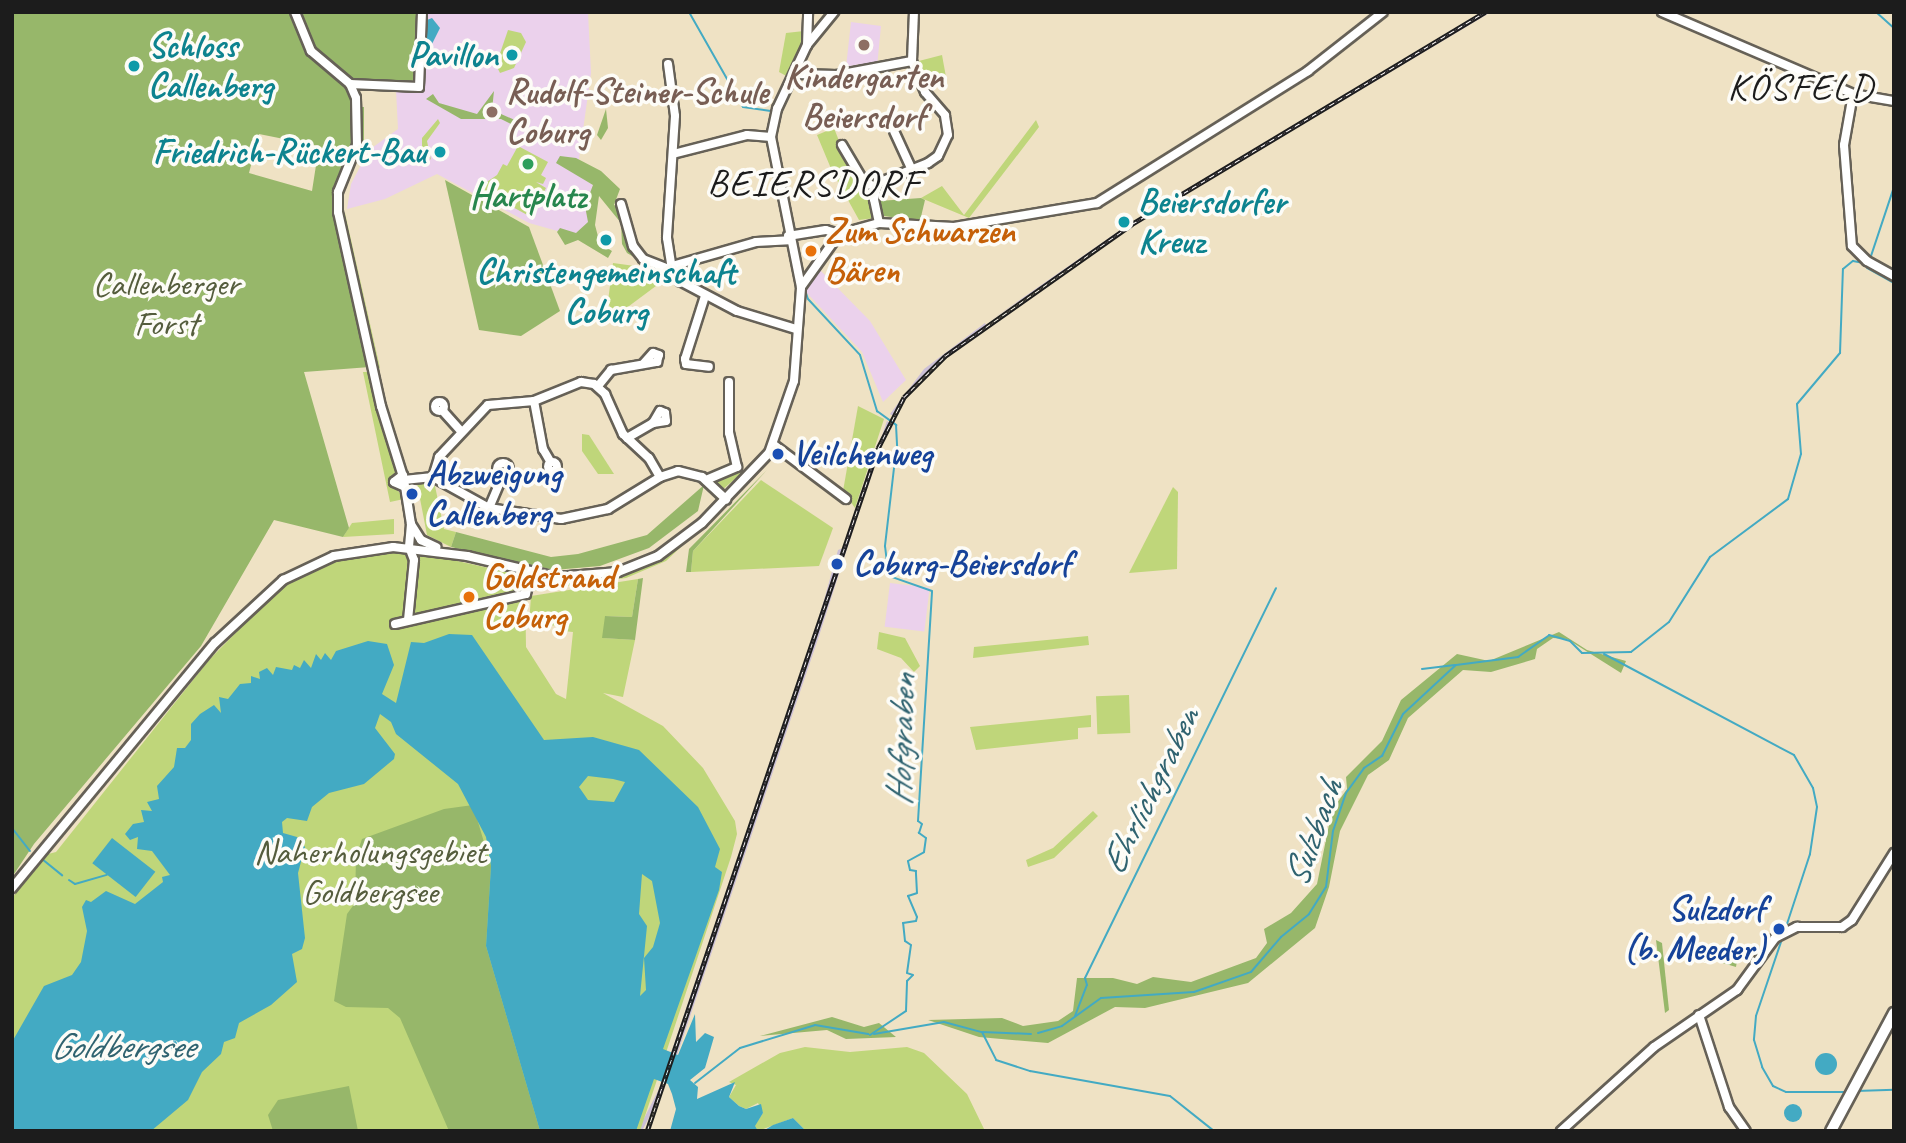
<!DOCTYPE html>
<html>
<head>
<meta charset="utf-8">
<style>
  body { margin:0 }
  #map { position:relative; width:1906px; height:1143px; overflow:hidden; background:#efe2c4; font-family:Caveat,sans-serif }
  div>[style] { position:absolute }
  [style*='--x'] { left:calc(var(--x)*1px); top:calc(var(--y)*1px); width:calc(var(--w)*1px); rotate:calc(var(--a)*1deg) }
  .built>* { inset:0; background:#ebd1ec; transform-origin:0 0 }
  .industrial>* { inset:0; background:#cbbfd6; transform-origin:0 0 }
  .green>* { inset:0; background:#bfd67a; transform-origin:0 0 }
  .forest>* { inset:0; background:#97b76a; transform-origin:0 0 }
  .water>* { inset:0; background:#43aac3; transform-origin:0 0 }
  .round { border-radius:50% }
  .stream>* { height:2px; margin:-1px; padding:0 1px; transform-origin:1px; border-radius:1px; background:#43aac3 }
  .roads { filter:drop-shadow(2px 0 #666157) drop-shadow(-2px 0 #666157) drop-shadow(0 2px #666157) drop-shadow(0 -2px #666157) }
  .minor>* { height:8px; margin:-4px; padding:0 4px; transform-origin:4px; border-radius:4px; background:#fff }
  .minor>.ring { margin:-4px; padding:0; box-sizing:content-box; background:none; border:8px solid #fff; border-radius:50% }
  .major>* { height:10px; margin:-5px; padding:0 5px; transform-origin:5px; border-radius:5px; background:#fff }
  .rail>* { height:4.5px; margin-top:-2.25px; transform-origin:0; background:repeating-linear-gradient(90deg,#fdfcf7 0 5px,#1c1c1c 0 10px); box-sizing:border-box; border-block:2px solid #1c1c1c }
  .dots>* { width:19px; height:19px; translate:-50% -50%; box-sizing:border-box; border:4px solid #fdfcf7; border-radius:50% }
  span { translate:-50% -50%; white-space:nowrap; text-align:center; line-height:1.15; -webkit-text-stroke:7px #fdfcf7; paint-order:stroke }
  .culture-label { font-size:35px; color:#0d838f; font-weight:700 }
  .left { translate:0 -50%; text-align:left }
  .right { translate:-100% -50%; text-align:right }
  .education-label { font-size:35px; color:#785e54; font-weight:700 }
  .leisure-label { font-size:35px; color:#27864d; font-weight:700 }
  .food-label { font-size:35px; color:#c56008; font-weight:700 }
  .park-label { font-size:35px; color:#555d3d }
  .transit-label { font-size:35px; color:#164399; font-weight:700 }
  .water-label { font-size:37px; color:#306370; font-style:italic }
  .quarter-label { font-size:38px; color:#1c1c1c; letter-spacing:2px }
  .frame { position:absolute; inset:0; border:14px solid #1c1c1c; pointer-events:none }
</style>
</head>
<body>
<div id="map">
  <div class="built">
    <i style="clip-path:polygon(424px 12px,588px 12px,591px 73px,577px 173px,593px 185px,586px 239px,529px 223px,437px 174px,385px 199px,347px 209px,351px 184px,369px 150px,398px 129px,396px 90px,422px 89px)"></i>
    <i style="clip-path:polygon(851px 22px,881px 26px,877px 67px,861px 71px,860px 64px,846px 67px)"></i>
    <i style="clip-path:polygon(818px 268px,870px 321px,906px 380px,883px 402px,862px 352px,805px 291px)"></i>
    <i style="left:890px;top:583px;width:40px;height:44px;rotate:7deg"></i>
  </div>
  <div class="industrial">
    <i style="clip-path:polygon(1482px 12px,1491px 12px,1131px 227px,988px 322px,1132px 222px)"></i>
    <i style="clip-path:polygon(985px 323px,987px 327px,941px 361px,917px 383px,893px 416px,890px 414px,924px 369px)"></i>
    <i style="clip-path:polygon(887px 421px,890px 423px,858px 514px,856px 511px)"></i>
    <i style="clip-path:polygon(853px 518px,856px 521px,819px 636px,677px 1055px,671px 1053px,814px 636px,838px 550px,843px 548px)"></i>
    <i style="left:661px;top:1085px;width:4px;height:49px;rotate:27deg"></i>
  </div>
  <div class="green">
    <i style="clip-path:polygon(508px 30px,521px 33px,526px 42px,514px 68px,500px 73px,496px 65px)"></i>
    <i style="clip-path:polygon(804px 31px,803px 46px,790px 78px,779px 72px,786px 33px)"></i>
    <i style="clip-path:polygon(942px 55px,946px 77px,926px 88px,915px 62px)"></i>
    <i style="clip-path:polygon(438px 119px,440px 123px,427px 141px,431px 160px,422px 148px,422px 138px)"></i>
    <i style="clip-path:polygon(1036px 120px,1039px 127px,969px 218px,921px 198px,942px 186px,964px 215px)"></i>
    <i style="clip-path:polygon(834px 128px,853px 177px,870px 193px,875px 218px,859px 220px,832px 171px,817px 135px)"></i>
    <i style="clip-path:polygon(518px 146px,548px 162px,541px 175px,546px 178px,543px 184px,536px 182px,546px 188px,531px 217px,478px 188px,497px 175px,503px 164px,507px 166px)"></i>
    <i style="clip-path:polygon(345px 213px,380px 368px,378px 369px,342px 214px)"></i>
    <i style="clip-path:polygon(613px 263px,664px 270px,668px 277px,613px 318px,608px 301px)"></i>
    <i style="clip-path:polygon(363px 372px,371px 372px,399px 471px,393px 484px,404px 499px,390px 502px)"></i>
    <i style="clip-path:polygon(858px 406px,884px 419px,855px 508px,843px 491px)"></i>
    <i style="clip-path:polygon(582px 434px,589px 435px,614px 474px,598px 474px,582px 451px)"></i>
    <i style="clip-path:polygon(739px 468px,743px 472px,721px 491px,712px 481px,716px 477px,730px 477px)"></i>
    <i style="clip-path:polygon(426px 480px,435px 486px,444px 529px,456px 532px,451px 547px,427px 535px,417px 483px)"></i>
    <i style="clip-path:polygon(761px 480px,833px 528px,819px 566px,691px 572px,693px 551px)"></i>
    <i style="clip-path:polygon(1173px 487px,1178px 492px,1177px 569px,1129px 573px)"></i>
    <i style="clip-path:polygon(394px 519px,394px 534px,343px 537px,352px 523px)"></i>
    <i style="clip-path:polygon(682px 546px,666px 561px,626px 578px,530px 591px,535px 578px,573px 580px,628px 573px)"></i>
    <i style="clip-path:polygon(408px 550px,520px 575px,525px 580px,526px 647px,556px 694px,566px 699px,573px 632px,562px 631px,562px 626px,529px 624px,531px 596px,638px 579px,632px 617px,606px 616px,603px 638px,635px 640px,623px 697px,603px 693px,663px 726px,703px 768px,735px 821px,737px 834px,731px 857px,640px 1131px,12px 1131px,12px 898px,48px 854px,56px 852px,209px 660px,270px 598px,294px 580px,344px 558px)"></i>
    <i style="clip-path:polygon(879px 632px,905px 638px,920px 666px,914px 672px,901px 658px,877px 649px)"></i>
    <i style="clip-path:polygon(1088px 636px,1089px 645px,973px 658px,974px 647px)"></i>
    <i style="left:1129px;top:695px;width:38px;height:33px;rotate:88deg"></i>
    <i style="clip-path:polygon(1091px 715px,1091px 727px,1078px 728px,1078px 739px,976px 750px,970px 727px)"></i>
    <i style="clip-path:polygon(1093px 811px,1098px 816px,1054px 858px,1028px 867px,1026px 860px,1053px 848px)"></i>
    <i style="clip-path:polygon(805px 1047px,850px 1052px,907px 1047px,924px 1053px,967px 1094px,985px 1131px,806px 1131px,793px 1118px,758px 1131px,754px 1126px,763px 1113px,758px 1103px,746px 1109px,739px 1106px,729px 1097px,736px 1085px,729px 1082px,780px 1053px)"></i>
  </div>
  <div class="forest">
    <i style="clip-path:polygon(evenodd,12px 12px,417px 12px,418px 80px,350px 89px,353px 145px,336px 182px,335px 219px,370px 367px,304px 372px,349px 528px,343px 537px,274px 520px,201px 646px,34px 844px,12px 877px,12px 12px,259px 134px,319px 146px,312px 191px,249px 173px,259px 134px)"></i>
    <i style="clip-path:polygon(494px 91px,492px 110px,524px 124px,521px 129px,501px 119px,461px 119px,426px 99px,433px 94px,439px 103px,477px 114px)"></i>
    <i style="left:359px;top:107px;width:5px;height:34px"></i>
    <i style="clip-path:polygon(606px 109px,608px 128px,601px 140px,597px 135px)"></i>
    <i style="clip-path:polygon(560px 156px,576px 158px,601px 171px,620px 189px,614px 205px,621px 209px,644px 263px,627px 253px,622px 244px,621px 223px,599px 196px,595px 225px,600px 244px,612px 251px,608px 258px,578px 240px,565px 245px,557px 232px,560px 228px,576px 233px,588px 222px,585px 206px,593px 185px,556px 163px)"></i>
    <i style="clip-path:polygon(445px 180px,529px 227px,560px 311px,521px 336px,479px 330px)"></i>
    <i style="clip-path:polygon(921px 198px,925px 200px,920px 221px,884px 216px,879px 201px)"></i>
    <i style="clip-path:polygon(767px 470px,693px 551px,691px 572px,686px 572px,689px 549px)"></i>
    <i style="clip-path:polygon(704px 485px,698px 511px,649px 548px,600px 566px,554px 570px,451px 547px,456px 532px,551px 557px,578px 554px,647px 535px)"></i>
    <i style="clip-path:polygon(643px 578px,635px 640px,602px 638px,605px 616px,632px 617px,638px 579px)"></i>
    <i style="clip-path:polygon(1559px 632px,1587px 650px,1626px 661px,1621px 673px,1567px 639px,1553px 638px,1537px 649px,1535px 659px,1491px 672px,1463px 670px,1408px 718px,1389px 760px,1368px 775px,1340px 831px,1329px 887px,1315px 928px,1248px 983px,1145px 1008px,1115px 1007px,1048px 1043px,979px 1037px,928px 1020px,1002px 1018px,1023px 1026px,1058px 1021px,1073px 1011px,1077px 978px,1113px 978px,1137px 984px,1153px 977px,1191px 982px,1256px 958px,1267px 943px,1264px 929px,1291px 913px,1317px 884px,1332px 810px,1347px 789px,1346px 777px,1382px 741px,1401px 700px,1457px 654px,1489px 661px)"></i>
    <i style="clip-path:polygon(473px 805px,491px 866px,486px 946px,540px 1131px,449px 1131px,400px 1018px,388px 1008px,346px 1007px,334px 1001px,347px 914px,355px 903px,356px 857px,362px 839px,444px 809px)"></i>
    <i style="clip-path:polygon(1656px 940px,1662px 943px,1669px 1010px,1665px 1013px)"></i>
    <i style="clip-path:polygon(1702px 951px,1738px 954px,1736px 967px,1716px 961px,1695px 962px,1689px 954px)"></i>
    <i style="clip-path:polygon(832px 1017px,864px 1027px,879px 1023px,896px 1037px,846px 1039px,827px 1030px,760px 1036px)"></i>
    <i style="clip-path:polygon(349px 1086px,358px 1131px,273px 1131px,268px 1115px,278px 1100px)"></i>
  </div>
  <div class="water">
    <i style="clip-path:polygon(432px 18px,440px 28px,432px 44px,425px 39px,427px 20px)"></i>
    <i style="clip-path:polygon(evenodd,449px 634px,472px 635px,544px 740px,593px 737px,639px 750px,698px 807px,720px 849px,715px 867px,722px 872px,719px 890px,663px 1049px,678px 1055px,695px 1014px,696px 1042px,705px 1033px,714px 1037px,705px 1068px,690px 1080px,698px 1087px,697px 1099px,735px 1082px,729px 1097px,739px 1106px,746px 1109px,761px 1104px,763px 1113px,755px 1126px,758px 1131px,670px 1131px,676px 1109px,672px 1094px,668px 1084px,654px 1079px,636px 1131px,540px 1131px,486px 946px,491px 866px,486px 837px,458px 784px,396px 734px,391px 722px,380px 714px,375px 728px,395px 754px,394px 759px,364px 784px,329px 793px,312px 807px,307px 821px,287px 818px,282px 822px,283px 833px,297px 837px,305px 847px,298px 873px,305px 938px,302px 949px,292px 954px,297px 982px,271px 1005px,239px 1023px,235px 1038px,224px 1042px,221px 1054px,202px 1072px,188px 1100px,151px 1131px,12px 1131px,12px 1042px,44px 986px,72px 975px,81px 962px,87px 931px,82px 907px,86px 900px,91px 902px,106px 891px,135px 904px,163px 882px,162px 877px,170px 875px,152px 851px,137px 849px,138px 837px,130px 840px,125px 834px,133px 824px,144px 822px,141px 810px,152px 811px,147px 802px,159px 799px,157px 786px,174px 767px,177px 748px,185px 748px,191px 740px,191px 724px,200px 714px,214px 705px,221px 713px,219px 697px,228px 699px,240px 684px,251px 683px,251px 676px,260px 679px,259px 672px,267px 668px,273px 675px,276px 667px,292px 670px,294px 665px,300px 668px,304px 660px,311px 668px,316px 654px,321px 660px,325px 653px,331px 660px,336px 651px,368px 641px,387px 644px,394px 665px,382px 694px,396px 703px,411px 642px,424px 643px,449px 634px,588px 776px,613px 779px,625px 782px,614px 802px,588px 800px,579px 787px,588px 776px,449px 634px,642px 874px,652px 881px,660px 923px,653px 947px,644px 958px,646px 990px,640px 996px,647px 926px,639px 914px,642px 874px)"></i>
    <i style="left:112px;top:838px;width:55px;height:32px;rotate:38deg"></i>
    <i class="round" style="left:1815px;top:1053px;width:22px;height:22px"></i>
    <i class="round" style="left:1784px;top:1104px;width:18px;height:18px"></i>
    <i style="clip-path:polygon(793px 1118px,806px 1131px,763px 1131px,773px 1125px)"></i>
  </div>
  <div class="stream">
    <i style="--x:689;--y:12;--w:109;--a:60.4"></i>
    <i style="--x:743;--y:107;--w:28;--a:8"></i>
    <i style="--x:1876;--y:12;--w:24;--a:42"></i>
    <i style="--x:1870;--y:259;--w:76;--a:-71.6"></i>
    <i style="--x:1867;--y:268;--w:31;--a:29"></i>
    <i style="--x:805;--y:290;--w:9;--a:72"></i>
    <i style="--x:808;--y:299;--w:76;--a:47.1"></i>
    <i style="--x:860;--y:355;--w:59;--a:73.1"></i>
    <i style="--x:877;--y:411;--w:24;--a:36"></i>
    <i style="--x:896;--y:425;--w:38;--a:87"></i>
    <i style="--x:898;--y:463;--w:6;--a:129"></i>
    <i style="--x:894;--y:468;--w:79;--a:96.6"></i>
    <i style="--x:885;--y:546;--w:23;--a:83"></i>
    <i style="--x:1604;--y:654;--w:215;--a:28"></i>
    <i style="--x:1794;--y:755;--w:38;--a:60"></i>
    <i style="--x:1813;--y:788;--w:19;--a:78"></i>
    <i style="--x:1817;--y:807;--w:48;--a:98.5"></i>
    <i style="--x:1810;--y:854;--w:80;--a:108.2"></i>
    <i style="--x:1422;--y:669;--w:33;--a:-7"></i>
    <i style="--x:12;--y:828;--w:29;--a:52"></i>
    <i style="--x:42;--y:859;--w:26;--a:39"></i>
    <i style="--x:69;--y:880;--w:7;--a:34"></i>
    <i style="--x:75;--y:884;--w:33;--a:-16"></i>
    <i style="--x:1782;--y:939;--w:81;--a:108.7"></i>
    <i style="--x:1756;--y:1016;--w:24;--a:95"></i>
    <i style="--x:1754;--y:1040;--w:28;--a:73"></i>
    <i style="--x:1762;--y:1067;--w:22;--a:60"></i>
    <i style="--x:1773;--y:1086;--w:14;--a:25"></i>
    <i style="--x:1786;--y:1092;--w:61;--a:0"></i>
    <i style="--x:1075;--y:1016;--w:33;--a:-69"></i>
    <i style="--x:1087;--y:985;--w:7;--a:-106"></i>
    <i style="--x:1085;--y:978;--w:434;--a:-63.9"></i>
    <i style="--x:982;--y:1032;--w:31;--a:63"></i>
    <i style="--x:996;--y:1060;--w:36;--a:18"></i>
    <i style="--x:1030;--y:1071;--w:142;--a:10.1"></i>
    <i style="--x:1170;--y:1096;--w:56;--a:38.5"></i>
    <i style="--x:1038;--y:1033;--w:25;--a:-16"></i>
    <i style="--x:1062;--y:1026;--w:48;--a:-35.7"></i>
    <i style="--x:1101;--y:998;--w:93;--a:-3.7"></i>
    <i style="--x:1194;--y:992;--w:60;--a:-19.3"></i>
    <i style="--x:1251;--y:972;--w:46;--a:-49.4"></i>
    <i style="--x:1281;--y:937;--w:36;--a:-39"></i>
    <i style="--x:1309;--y:914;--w:32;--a:-58"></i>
    <i style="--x:1326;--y:887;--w:56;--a:-82.9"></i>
    <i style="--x:1333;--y:831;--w:40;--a:-71.1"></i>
    <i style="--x:1346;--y:793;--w:31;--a:-54"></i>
    <i style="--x:1364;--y:768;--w:22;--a:-34"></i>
    <i style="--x:1382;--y:756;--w:47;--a:-63.4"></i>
    <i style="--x:1403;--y:714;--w:72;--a:-42.8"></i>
    <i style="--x:1456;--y:665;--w:63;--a:-7.4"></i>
    <i style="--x:1518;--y:657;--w:38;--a:-35"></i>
    <i style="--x:1549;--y:635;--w:22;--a:16"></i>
    <i style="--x:1570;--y:641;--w:17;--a:45"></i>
    <i style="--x:1582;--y:653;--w:49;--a:-1.2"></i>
    <i style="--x:1631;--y:652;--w:48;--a:-38.3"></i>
    <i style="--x:1669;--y:622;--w:77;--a:-57.8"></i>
    <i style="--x:1710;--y:557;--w:97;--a:-36.6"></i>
    <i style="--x:1788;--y:499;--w:47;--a:-73.9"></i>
    <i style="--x:1801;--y:454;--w:50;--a:-94.6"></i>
    <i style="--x:1797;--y:404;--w:67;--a:-49.9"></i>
    <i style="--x:1840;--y:353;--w:84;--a:-88"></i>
    <i style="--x:1843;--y:269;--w:13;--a:-39"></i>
    <i style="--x:1853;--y:261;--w:15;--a:11"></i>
    <i style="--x:874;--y:1034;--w:71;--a:-9.7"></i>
    <i style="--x:944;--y:1022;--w:39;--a:15"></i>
    <i style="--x:982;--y:1032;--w:49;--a:2.3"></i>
    <i style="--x:870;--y:1035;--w:43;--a:-33.7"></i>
    <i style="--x:906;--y:1011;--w:30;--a:-88"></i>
    <i style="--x:907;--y:981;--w:8;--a:-45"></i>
    <i style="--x:913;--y:975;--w:6;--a:-162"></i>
    <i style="--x:907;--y:973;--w:28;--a:-82"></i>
    <i style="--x:911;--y:945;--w:7;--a:-146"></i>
    <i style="--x:905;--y:941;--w:18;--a:-96"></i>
    <i style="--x:903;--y:923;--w:13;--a:-9"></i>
    <i style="--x:916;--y:921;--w:4;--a:-76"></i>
    <i style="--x:917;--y:917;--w:23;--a:-113"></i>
    <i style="--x:908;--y:896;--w:9;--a:-18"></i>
    <i style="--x:917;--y:893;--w:22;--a:-93"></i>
    <i style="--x:916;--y:871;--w:6;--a:-171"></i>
    <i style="--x:910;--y:870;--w:9;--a:-103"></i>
    <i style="--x:908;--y:861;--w:18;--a:-29"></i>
    <i style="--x:924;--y:852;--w:14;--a:-82"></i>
    <i style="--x:926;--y:838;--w:9;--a:-144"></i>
    <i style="--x:919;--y:833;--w:9;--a:-72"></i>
    <i style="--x:922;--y:824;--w:5;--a:-143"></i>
    <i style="--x:918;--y:821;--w:230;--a:-86.5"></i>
    <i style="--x:932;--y:591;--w:42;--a:-160.7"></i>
    <i style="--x:695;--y:1083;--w:57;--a:-37.9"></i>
    <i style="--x:740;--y:1048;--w:78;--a:-17"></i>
    <i style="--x:815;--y:1025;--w:54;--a:9.6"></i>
    <i style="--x:1856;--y:1091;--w:38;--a:-2"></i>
  </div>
  <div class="roads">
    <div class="minor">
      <i style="--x:295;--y:12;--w:42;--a:67.7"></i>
      <i style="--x:311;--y:51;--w:51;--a:40.2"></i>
      <i style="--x:350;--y:84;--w:15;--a:67"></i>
      <i style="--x:356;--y:98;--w:47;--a:88.8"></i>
      <i style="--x:357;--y:145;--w:51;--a:112"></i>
      <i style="--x:338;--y:192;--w:20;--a:90"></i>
      <i style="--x:338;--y:212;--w:199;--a:77.5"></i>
      <i style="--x:381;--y:406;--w:77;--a:72.7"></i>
      <i style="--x:404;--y:480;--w:45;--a:81"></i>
      <i style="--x:411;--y:524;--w:23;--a:95"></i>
      <i style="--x:1662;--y:12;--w:208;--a:23.2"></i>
      <i style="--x:1853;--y:94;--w:52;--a:100"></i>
      <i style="--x:1844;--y:145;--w:101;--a:85.5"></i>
      <i style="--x:1852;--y:246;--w:21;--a:45"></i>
      <i style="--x:1867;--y:261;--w:31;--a:29"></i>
      <i style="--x:807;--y:45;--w:43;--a:-50.7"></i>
      <i style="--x:668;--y:64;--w:52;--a:82.3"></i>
      <i style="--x:675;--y:116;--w:122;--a:93.8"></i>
      <i style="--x:667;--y:238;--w:32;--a:81"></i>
      <i style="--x:795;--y:74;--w:42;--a:1.4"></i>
      <i style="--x:837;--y:75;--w:76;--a:-10.6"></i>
      <i style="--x:350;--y:84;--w:69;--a:2.5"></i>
      <i style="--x:419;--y:87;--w:75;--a:-87.7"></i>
      <i style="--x:1853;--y:94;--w:42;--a:9.7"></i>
      <i style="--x:894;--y:131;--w:41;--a:65.3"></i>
      <i style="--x:842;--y:145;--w:43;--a:59.3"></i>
      <i style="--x:864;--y:182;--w:13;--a:23"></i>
      <i style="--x:673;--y:154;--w:76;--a:-14.4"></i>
      <i style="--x:747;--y:135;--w:24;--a:5"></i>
      <i style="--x:621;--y:204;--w:44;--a:74.1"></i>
      <i style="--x:633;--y:246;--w:16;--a:52"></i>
      <i style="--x:643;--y:259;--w:31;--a:21"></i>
      <i style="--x:672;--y:270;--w:14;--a:54"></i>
      <i style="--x:680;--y:281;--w:64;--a:27.8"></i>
      <i style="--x:737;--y:311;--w:62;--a:17"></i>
      <i style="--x:879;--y:223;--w:25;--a:-102"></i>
      <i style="--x:874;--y:199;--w:16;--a:-76"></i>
      <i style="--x:878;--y:183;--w:54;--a:-21.8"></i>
      <i style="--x:928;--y:163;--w:12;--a:-35"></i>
      <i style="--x:938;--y:156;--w:23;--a:-65"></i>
      <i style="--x:948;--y:135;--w:20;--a:-99"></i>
      <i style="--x:945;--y:115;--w:30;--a:-131"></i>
      <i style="--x:925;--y:92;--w:34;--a:-113"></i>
      <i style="--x:912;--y:61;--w:49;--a:-87.7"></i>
      <i style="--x:788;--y:236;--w:38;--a:-9"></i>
      <i style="--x:826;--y:230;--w:14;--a:17"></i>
      <i style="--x:672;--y:266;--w:87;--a:-15.9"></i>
      <i style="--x:756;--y:242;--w:33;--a:-3"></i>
      <i style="--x:801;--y:287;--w:153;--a:-101.3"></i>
      <i style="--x:771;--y:137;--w:29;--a:-78"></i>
      <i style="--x:777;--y:109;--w:71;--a:-64.9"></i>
      <i style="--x:807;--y:45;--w:33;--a:-88"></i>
      <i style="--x:705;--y:296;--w:66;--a:107.6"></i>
      <i style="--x:685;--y:359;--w:5;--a:79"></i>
      <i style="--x:686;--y:364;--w:23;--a:7"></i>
      <i style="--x:598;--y:386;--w:21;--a:-51"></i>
      <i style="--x:611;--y:370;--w:47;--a:-9.9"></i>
      <i style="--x:657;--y:362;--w:7;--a:-74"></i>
      <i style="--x:659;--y:355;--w:6;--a:-162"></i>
      <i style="--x:653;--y:353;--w:13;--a:132"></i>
      <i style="--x:534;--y:401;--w:49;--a:79.4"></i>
      <i style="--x:543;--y:449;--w:14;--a:60"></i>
      <i class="ring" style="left:434.5px;top:401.5px;width:1px;height:1px"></i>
      <i style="--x:442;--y:410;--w:28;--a:48"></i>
      <i style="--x:627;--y:438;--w:30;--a:-30"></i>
      <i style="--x:653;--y:423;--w:13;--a:-9"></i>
      <i style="--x:666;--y:421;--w:8;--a:-97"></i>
      <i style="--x:665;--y:413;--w:5;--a:-158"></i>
      <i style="--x:660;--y:411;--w:14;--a:120"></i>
      <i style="--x:774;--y:445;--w:90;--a:36.9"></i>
      <i class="ring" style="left:547.5px;top:461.5px;width:1px;height:1px"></i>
      <i class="ring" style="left:497px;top:463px;width:4px;height:4px"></i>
      <i style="--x:403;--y:475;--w:11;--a:142"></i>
      <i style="--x:394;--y:482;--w:12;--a:24"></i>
      <i style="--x:433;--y:477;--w:21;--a:-73"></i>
      <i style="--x:439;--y:457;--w:71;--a:-46.7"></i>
      <i style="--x:488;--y:405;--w:46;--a:-5"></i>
      <i style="--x:534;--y:401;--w:51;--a:-22"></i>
      <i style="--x:581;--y:382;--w:13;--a:9"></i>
      <i style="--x:594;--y:384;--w:15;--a:42"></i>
      <i style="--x:605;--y:394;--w:44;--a:65.8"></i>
      <i style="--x:623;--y:434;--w:35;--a:43"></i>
      <i style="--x:649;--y:458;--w:22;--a:60"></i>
      <i style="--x:404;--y:480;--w:29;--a:-6"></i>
      <i style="--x:433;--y:477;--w:64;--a:29"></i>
      <i style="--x:489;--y:508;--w:73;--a:8.7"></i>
      <i style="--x:561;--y:519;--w:48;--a:-12"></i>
      <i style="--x:608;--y:509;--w:61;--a:-31.6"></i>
      <i style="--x:660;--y:477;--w:19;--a:-18"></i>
      <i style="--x:678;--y:471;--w:25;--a:14"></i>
      <i style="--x:702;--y:477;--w:33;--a:43"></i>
      <i style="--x:706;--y:480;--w:34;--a:-23"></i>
      <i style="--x:737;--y:467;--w:35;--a:-103"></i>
      <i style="--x:729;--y:433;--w:51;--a:-90"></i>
      <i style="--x:489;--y:508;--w:36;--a:-67"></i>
      <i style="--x:411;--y:524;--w:19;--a:58"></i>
      <i style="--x:421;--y:540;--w:17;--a:25"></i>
      <i style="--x:408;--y:620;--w:60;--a:-84.3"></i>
      <i style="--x:414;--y:560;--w:14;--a:-111"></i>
      <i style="--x:395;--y:624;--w:134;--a:-12.9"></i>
      <i style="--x:526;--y:594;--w:22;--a:-77"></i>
      <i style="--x:12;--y:888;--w:318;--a:-50.4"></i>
      <i style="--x:215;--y:643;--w:93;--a:-42.8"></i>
      <i style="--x:283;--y:580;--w:56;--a:-25.2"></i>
      <i style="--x:334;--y:556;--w:60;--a:-8.7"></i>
      <i style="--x:393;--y:547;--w:75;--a:6.9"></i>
      <i style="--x:467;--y:556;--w:91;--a:13.3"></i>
      <i style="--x:556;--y:577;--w:62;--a:-4.6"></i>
      <i style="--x:618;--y:572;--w:43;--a:-21.8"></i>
      <i style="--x:658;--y:556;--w:55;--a:-36.9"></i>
      <i style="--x:702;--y:523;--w:97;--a:-46.3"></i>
      <i style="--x:769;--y:453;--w:76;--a:-70.9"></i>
      <i style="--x:794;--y:381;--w:94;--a:-85.7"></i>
      <i style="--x:801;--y:287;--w:65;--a:-54.4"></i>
      <i style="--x:839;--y:234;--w:41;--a:-15.4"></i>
      <i style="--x:879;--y:223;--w:75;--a:3.1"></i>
      <i style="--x:954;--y:227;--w:145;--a:-9.5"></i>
      <i style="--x:1097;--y:203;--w:249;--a:-32"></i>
      <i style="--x:1308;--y:71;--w:95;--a:-38.2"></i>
      <i style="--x:1699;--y:1015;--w:97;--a:71.9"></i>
      <i style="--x:1729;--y:1107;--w:29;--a:55"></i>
      <i style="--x:1561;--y:1131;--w:125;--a:-42.1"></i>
      <i style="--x:1654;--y:1047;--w:101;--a:-34.5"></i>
      <i style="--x:1737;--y:990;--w:64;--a:-53.8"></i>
      <i style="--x:1775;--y:938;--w:25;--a:-27"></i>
      <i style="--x:1797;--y:927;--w:45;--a:0"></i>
      <i style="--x:1842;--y:927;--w:12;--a:-35"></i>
      <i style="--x:1852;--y:920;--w:79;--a:-57.9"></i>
    </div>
    <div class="major">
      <i style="--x:1831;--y:1131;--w:134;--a:-61.9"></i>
    </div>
  </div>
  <div class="rail">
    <i style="--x:647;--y:1131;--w:721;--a:-71.31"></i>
    <i style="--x:878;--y:448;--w:57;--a:-63"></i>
    <i style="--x:904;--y:397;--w:58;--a:-45"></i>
    <i style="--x:945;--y:356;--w:229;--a:-35.2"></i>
    <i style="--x:1132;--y:224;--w:412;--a:-31"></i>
  </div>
  <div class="dots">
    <i style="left:864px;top:45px;background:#8d6e63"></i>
    <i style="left:512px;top:55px;background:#0f9aa8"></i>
    <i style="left:134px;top:66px;background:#0f9aa8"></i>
    <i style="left:492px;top:112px;background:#8d6e63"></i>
    <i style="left:440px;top:152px;background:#0f9aa8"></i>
    <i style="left:528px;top:164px;background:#2e9e5b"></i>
    <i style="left:1124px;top:222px;background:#0f9aa8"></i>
    <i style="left:606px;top:240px;background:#0f9aa8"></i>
    <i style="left:811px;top:251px;background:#e8710a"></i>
    <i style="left:778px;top:454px;background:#1a4fb4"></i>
    <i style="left:412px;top:494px;background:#1a4fb4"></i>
    <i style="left:837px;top:564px;background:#1a4fb4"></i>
    <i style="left:469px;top:597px;background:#e8710a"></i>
    <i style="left:1779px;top:929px;background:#1a4fb4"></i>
  </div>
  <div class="culture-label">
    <span class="left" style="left:148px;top:66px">Schloss<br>Callenberg</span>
    <span class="right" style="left:498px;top:55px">Pavillon</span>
    <span class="right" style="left:426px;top:152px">Friedrich-Rückert-Bau</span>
    <span class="left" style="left:1138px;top:222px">Beiersdorfer<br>Kreuz</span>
    <span style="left:606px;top:292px">Christengemeinschaft<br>Coburg</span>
  </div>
  <div class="education-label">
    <span style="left:864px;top:97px">Kindergarten<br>Beiersdorf</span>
    <span class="left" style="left:506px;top:112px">Rudolf-Steiner-Schule<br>Coburg</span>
  </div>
  <div class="leisure-label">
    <span style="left:528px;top:196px">Hartplatz</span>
  </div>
  <div class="food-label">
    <span class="left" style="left:825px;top:251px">Zum Schwarzen<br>Bären</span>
    <span class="left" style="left:483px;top:597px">Goldstrand<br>Coburg</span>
  </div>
  <div class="park-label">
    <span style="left:166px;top:304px">Callenberger<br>Forst</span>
    <span style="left:370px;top:872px">Naherholungsgebiet<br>Goldbergsee</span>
  </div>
  <div class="transit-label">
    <span class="left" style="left:792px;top:454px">Veilchenweg</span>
    <span class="left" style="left:426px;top:494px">Abzweigung<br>Callenberg</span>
    <span class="left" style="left:853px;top:564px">Coburg-Beiersdorf</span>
    <span class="right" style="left:1765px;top:929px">Sulzdorf<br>(b. Meeder)</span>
  </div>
  <div class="water-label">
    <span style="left:901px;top:740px;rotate:-88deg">Hofgraben</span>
    <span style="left:1150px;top:791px;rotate:-64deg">Ehrlichgraben</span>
    <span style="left:1313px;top:833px;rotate:-70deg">Sulzbach</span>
    <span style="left:122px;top:1046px">Goldbergsee</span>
  </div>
  <div class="quarter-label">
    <span style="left:1801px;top:87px">KÖSFELD</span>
    <span style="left:814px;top:183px">BEIERSDORF</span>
  </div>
  <div class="frame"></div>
</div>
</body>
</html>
